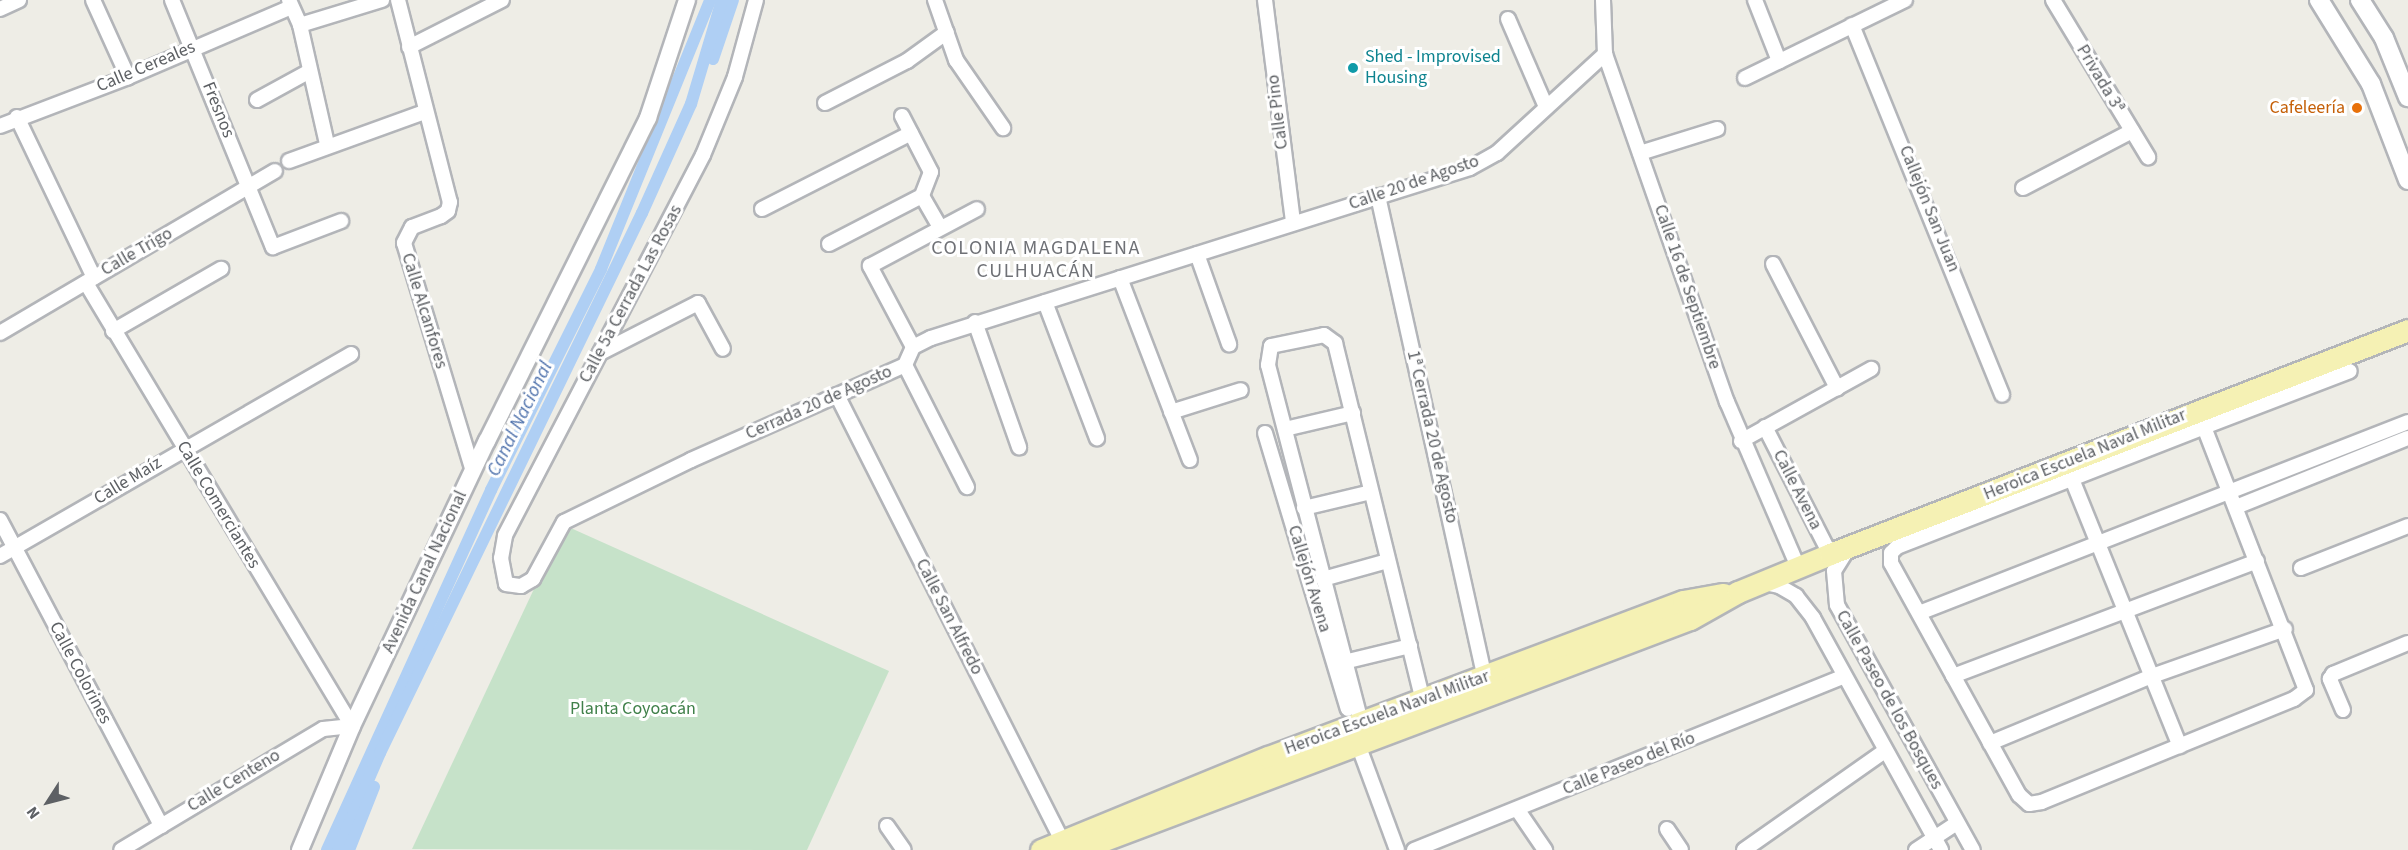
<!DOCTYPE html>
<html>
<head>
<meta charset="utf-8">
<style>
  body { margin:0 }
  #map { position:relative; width:2408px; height:850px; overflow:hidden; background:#eeede6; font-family:"Source Sans 3",sans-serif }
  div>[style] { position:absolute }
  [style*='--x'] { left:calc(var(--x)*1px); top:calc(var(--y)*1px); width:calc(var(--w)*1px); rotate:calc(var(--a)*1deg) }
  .green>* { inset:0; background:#c6e2c9 }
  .canal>* { height:12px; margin:-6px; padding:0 6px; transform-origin:6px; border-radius:6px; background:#afcff4 }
  .roads { filter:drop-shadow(2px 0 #b3b5b9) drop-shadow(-2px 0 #b3b5b9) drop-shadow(0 2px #b3b5b9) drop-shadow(0 -2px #b3b5b9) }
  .minor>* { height:14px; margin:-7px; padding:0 7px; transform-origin:7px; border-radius:7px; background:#fff }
  .tertiary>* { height:16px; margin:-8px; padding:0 8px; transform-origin:8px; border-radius:8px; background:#fff }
  .secondary>* { height:18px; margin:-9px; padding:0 9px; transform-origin:9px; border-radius:9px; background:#fff }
  .primary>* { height:21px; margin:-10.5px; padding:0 10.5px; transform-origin:10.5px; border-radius:10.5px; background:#f5f1b4 }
  .dots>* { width:16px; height:16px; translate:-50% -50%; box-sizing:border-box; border:3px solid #fff; border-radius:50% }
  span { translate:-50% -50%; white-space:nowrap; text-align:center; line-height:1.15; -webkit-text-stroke:6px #fff; paint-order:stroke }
  .culture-label { font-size:18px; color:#0d838f }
  .left { translate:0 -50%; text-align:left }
  .street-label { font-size:18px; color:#5d6064 }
  .food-label { font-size:18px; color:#c56008 }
  .right { translate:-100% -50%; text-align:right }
  .park-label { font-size:18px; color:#40804a }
  .neighbourhood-label { font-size:20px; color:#6f7176; letter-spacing:1.5px }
  .water-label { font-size:20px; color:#5274ad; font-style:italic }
  .north { position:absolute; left:18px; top:772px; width:60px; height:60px; -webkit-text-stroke:4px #fff; paint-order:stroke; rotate:234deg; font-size:16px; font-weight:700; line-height:24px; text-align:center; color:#5d6064 }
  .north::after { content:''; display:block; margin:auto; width:21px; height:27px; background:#5d6064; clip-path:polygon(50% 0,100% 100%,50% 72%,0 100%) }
</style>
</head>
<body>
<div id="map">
  <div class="green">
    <i style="clip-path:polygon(564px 525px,889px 671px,807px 850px,412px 849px)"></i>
  </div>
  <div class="canal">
    <i style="--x:713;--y:59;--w:62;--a:-71.3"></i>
    <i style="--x:327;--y:850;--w:396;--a:-65.5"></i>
    <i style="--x:491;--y:490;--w:247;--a:-63.5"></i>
    <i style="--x:601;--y:269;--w:290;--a:-67.9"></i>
    <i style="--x:338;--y:850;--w:106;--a:-66.6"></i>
    <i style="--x:380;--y:753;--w:600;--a:-64.12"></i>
    <i style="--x:642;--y:213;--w:120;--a:-65.8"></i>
    <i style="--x:691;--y:104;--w:109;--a:-73.4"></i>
    <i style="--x:349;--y:850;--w:68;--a:-68.4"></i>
  </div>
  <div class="roads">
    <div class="minor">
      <i style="--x:93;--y:0;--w:85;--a:65.6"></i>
      <i style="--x:172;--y:0;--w:267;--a:67.8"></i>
      <i style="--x:273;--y:247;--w:73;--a:-20.9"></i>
      <i style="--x:289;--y:0;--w:27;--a:66"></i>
      <i style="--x:300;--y:25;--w:122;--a:77.2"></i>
      <i style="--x:398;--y:0;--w:209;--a:75.6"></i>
      <i style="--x:450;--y:202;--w:9;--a:103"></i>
      <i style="--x:448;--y:211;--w:9;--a:144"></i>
      <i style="--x:441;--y:216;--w:31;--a:159"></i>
      <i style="--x:412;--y:227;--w:18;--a:117"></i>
      <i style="--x:404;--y:243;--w:238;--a:73.2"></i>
      <i style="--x:756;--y:0;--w:80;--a:105.3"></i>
      <i style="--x:735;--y:77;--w:84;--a:112.3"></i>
      <i style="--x:703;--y:155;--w:429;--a:117.5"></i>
      <i style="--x:505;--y:536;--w:22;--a:100"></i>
      <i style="--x:501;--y:558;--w:26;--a:79"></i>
      <i style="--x:506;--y:584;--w:15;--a:8"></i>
      <i style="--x:521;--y:586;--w:14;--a:-30"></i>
      <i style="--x:533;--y:579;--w:65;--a:-61.5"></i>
      <i style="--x:564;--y:522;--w:141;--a:-26"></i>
      <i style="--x:691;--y:460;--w:234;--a:-23.9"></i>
      <i style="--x:905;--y:365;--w:20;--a:-66"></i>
      <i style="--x:913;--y:347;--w:20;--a:-27"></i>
      <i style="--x:931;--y:338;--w:565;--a:-17.51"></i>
      <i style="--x:1470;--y:168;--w:31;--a:-29"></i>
      <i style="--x:1497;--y:153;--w:147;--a:-42.5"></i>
      <i style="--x:935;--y:0;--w:64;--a:70.7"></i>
      <i style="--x:956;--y:60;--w:83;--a:55.3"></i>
      <i style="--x:1265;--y:0;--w:225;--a:82.8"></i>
      <i style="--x:1603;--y:0;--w:54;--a:87.9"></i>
      <i style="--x:1605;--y:54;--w:369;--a:70.7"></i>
      <i style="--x:1727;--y:402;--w:180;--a:66.7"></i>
      <i style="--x:1755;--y:0;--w:66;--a:68.5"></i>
      <i style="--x:2053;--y:0;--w:184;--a:58.8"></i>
      <i style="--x:0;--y:9;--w:21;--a:-25"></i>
      <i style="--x:1508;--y:19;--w:96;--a:66.6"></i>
      <i style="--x:300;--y:25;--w:86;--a:-17"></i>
      <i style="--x:1852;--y:25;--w:399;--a:67.9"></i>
      <i style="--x:409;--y:47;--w:104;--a:-26.8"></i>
      <i style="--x:1745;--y:78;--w:178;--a:-26"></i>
      <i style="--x:257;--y:100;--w:60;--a:-28.7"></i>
      <i style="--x:825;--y:103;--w:92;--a:-27.1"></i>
      <i style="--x:907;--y:61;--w:49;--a:-35.9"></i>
      <i style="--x:902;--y:116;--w:63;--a:62.6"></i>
      <i style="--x:931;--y:172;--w:26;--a:111"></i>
      <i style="--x:922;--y:196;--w:36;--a:60"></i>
      <i style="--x:17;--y:117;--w:178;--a:64.4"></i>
      <i style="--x:0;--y:126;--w:137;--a:-20.9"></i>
      <i style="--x:128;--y:77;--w:177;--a:-23.2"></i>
      <i style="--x:1640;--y:153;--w:81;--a:-17.3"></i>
      <i style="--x:289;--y:161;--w:144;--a:-19.9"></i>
      <i style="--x:2023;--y:188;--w:123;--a:-27.6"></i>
      <i style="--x:1378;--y:196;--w:494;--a:77.5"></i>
      <i style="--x:762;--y:209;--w:167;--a:-27"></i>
      <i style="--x:829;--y:244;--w:105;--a:-27.3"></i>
      <i style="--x:1197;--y:254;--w:96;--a:70.4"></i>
      <i style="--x:1773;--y:264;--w:140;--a:62.7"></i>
      <i style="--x:1120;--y:278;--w:195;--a:69"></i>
      <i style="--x:86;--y:283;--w:517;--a:59.02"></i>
      <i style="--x:352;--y:726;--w:29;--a:174"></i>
      <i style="--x:323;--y:729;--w:235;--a:149.1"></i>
      <i style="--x:1045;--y:302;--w:146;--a:69.1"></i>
      <i style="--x:975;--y:322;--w:133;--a:70.6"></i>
      <i style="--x:113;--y:331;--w:125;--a:-29.9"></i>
      <i style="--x:0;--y:333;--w:319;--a:-30.5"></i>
      <i style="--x:913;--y:347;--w:92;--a:-118"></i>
      <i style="--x:870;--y:266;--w:121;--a:-28"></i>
      <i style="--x:600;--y:353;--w:110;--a:-27"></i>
      <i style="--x:698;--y:303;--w:52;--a:61.5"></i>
      <i style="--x:905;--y:365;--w:137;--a:63.1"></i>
      <i style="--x:837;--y:395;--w:499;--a:63.2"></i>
      <i style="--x:1171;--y:412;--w:73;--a:-17.4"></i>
      <i style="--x:1765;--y:427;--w:143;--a:62.9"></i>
      <i style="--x:2204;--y:427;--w:282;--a:68.8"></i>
      <i style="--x:2306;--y:690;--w:15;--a:143"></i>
      <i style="--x:2294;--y:699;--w:272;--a:157.8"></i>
      <i style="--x:2042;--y:802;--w:13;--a:171"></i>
      <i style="--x:2029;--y:804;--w:13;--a:-138"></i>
      <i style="--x:2019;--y:795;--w:265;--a:-118.9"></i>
      <i style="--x:1891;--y:563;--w:10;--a:-90"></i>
      <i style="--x:1891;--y:553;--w:8;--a:-45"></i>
      <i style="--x:1897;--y:547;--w:330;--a:-21.3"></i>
      <i style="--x:2204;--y:427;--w:156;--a:-21"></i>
      <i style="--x:1285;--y:429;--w:70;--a:-13.2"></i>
      <i style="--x:1265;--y:433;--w:288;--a:73.3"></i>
      <i style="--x:1741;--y:441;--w:149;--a:-29"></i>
      <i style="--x:2072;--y:479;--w:288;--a:68"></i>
      <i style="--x:2236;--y:507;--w:185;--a:-21.9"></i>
      <i style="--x:1304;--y:508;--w:69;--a:-13.4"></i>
      <i style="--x:0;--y:520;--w:346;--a:62.2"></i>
      <i style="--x:1849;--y:547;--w:28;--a:122"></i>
      <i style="--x:1834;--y:571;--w:34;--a:85"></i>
      <i style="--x:1837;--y:605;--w:280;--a:61"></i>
      <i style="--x:0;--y:556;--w:405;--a:-29.9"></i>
      <i style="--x:2301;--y:568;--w:115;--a:-21.4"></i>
      <i style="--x:1323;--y:579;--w:67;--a:-15.5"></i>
      <i style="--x:1764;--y:583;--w:15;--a:11"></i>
      <i style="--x:1779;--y:586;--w:20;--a:30"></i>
      <i style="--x:1796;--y:596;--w:28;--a:52"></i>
      <i style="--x:1813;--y:618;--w:265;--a:61.1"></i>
      <i style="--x:1919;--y:613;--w:525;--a:-21.34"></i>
      <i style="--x:1344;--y:662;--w:68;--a:-13.6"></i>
      <i style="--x:1953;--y:676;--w:325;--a:-20.7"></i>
      <i style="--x:2343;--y:710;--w:34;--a:-113"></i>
      <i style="--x:2330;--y:679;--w:6;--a:-59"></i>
      <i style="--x:2333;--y:674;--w:81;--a:-22.5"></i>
      <i style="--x:1361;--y:722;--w:369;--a:-104.6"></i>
      <i style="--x:1268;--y:365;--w:19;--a:-81"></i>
      <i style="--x:1271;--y:346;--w:54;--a:-11.7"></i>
      <i style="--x:1324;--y:335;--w:14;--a:36"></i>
      <i style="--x:1335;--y:343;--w:374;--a:76.2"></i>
      <i style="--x:1356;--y:739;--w:118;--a:69.7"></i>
      <i style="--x:1990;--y:743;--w:175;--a:-22.5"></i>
      <i style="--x:2152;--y:676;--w:141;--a:-19.5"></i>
      <i style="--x:1517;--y:809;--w:50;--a:55.7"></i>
      <i style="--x:887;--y:826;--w:29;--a:55"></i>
      <i style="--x:1667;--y:829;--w:25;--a:56"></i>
      <i style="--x:1414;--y:850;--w:464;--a:-22"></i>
      <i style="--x:1744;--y:850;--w:172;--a:-35.1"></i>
      <i style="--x:1916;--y:850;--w:49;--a:-33.4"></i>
    </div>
    <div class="tertiary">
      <i style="--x:300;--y:850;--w:134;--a:-67.2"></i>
      <i style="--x:352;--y:726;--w:315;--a:-64.7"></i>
      <i style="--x:487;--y:441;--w:361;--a:-63.5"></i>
      <i style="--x:648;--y:118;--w:124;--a:-71.7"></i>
    </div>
    <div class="secondary">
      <i style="--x:2319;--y:0;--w:99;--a:58.2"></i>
      <i style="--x:2371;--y:84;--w:103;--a:68.9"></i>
      <i style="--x:2360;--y:0;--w:45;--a:57.7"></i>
      <i style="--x:2384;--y:38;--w:64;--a:67.9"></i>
    </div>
    <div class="primary">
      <i style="--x:1041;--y:850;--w:245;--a:-22.3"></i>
      <i style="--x:1268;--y:757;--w:443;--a:-20.6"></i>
      <i style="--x:1683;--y:601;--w:41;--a:-9.9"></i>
      <i style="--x:1078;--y:850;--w:654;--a:-20.68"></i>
      <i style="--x:1690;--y:619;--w:55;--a:-29.4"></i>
      <i style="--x:1738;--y:592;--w:100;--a:-22.4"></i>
      <i style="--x:1830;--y:554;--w:620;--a:-21.18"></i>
    </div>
  </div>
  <div class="dots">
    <i style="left:1353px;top:68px;background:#0f9aa8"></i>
    <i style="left:2357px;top:108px;background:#e8710a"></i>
  </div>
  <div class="culture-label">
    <span class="left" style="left:1365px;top:68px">Shed - Improvised<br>Housing</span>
  </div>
  <div class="street-label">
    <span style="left:146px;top:67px;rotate:-23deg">Calle Cereales</span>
    <span style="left:2100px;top:79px;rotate:59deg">Privada 3ª</span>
    <span style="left:218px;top:110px;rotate:68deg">Fresnos</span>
    <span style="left:1278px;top:112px;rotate:-97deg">Calle Pino</span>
    <span style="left:1414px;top:183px;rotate:-19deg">Calle 20 de Agosto</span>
    <span style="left:1929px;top:209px;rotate:68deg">Callejón San Juan</span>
    <span style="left:137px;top:252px;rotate:-30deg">Calle Trigo</span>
    <span style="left:1687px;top:287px;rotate:71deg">Calle 16 de Septiembre</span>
    <span style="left:631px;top:294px;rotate:-62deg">Calle 5a Cerrada Las Rosas</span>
    <span style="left:424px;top:311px;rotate:73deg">Calle Alcanfores</span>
    <span style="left:819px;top:403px;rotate:-24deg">Cerrada 20 de Agosto</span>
    <span style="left:1432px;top:437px;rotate:77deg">1ª Cerrada 20 de Agosto</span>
    <span style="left:2085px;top:455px;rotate:-22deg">Heroica Escuela Naval Militar</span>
    <span style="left:128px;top:481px;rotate:-31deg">Calle Maíz</span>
    <span style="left:1797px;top:490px;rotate:63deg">Calle Avena</span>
    <span style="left:218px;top:505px;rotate:59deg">Calle Comerciantes</span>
    <span style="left:425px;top:572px;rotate:-65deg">Avenida Canal Nacional</span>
    <span style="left:1309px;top:579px;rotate:73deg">Callejón Avena</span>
    <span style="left:949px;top:617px;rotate:63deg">Calle San Alfredo</span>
    <span style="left:80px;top:673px;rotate:62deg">Calle Colorines</span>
    <span style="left:1889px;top:700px;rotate:61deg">Calle Paseo de los Bosques</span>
    <span style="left:1387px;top:713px;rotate:-20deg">Heroica Escuela Naval Militar</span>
    <span style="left:1629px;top:764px;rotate:-22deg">Calle Paseo del Río</span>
    <span style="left:234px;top:781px;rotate:-31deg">Calle Centeno</span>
  </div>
  <div class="food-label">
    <span class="right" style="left:2345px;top:108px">Cafeleería</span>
  </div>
  <div class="park-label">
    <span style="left:633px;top:709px">Planta Coyoacán</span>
  </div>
  <div class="neighbourhood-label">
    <span style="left:1036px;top:260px">COLONIA MAGDALENA<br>CULHUACÁN</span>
  </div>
  <div class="water-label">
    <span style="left:520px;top:419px;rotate:-64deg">Canal Nacional</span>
  </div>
  <div class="north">N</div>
</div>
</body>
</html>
